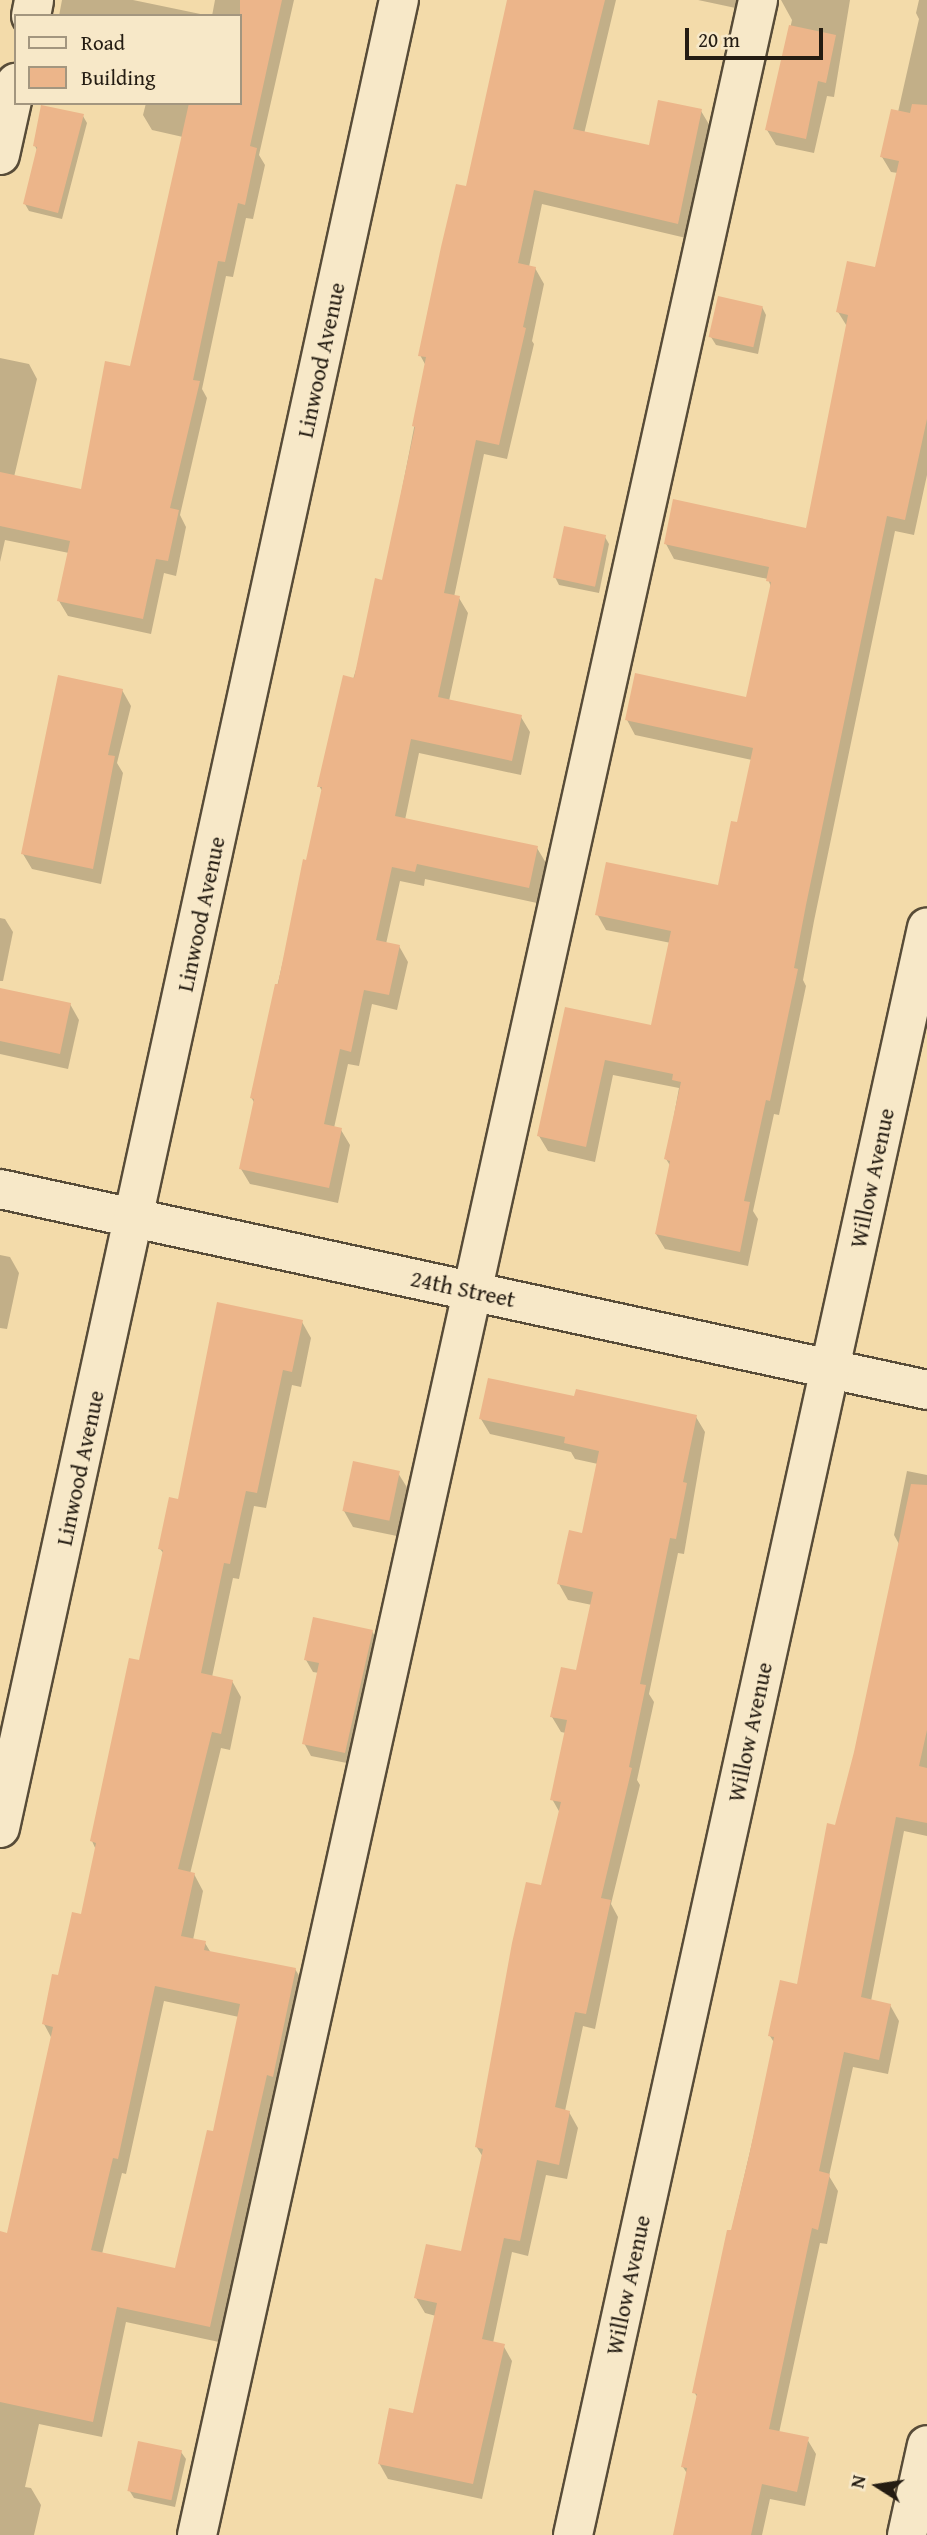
<!DOCTYPE html>
<html>
<head>
<meta charset="utf-8">
<style>
  body { margin:0 }
  #map { position:relative; width:927px; height:2535px; overflow:hidden; background:#f3dbaa; font-family:"Gentium Book Plus",serif }
  div>[style] { position:absolute }
  [style*='--x'] { left:calc(var(--x)*1px); top:calc(var(--y)*1px); width:calc(var(--w)*1px); rotate:calc(var(--a)*1deg) }
  .shadow>* { inset:0; background:#0003 }
  .building>* { inset:0; background:#ecb58a; transform-origin:0 0 }
  .roads { filter:drop-shadow(2px 0 #584c38) drop-shadow(-2px 0 #584c38) drop-shadow(0 2px #584c38) drop-shadow(0 -2px #584c38) }
  .minor>* { height:38px; margin:-19px; padding:0 19px; transform-origin:19px; border-radius:19px; background:#f7e8c8 }
  span { translate:-50% -50%; white-space:nowrap; text-align:center; line-height:1.15; -webkit-text-stroke:6px #f7e8c8; paint-order:stroke }
  .street-label { font-size:23px; color:#241c12 }
  .legend { position:absolute; left:14px; top:14px; width:228px; height:91px; box-sizing:border-box; background:#f7e8c8; border:2px solid #a3967f; margin:0; padding:9px 12px; list-style:none; font-size:21px; color:#241c12 }
  .legend li { display:flex; align-items:center; gap:14px; height:35px }
  .legend b { width:35px; border:2px solid #a3967f }
  .north { position:absolute; left:843px; top:2451px; width:70px; height:70px; -webkit-text-stroke:5px #f7e8c8; paint-order:stroke; rotate:282deg; font-size:19px; font-weight:700; line-height:28px; text-align:center; color:#241c12 }
  .north::after { content:''; display:block; margin:auto; width:24px; height:32px; background:#241c12; clip-path:polygon(50% 0,100% 100%,50% 72%,0 100%) }
  .scale { position:absolute; left:685px; top:28px; width:138px; height:32px; box-sizing:border-box; border:4px solid #241c12; border-top:0; padding-left:9px; font-size:21px; line-height:24px; white-space:nowrap; color:#241c12; -webkit-text-stroke:5px #f7e8c8; paint-order:stroke }
</style>
</head>
<body>
<div id="map">
  <div class="shadow">
    <i style="clip-path:polygon(62px 0,133px 0,210px 16px,59px 16px)"></i>
    <i style="clip-path:polygon(215px 0,294px 0,259px 155px,265px 165px,253px 219px,246px 218px,233px 277px,226px 276px,202px 389px,207px 398px,180px 515px,186px 527px,176px 576px,164px 573px,151px 634px,68px 616px,59px 601px,69px 553px,5px 540px,0 562px,0 358px,29px 364px,37px 379px,14px 477px,82px 491px,131px 368px,183px 137px,152px 130px,143px 115px,146px 103px,240px 103px,240px 16px,212px 16px)"></i>
    <i style="clip-path:polygon(508px 0,616px 0,584px 134px,650px 148px,701px 111px,710px 126px,686px 238px,542px 204px,529px 267px,535px 268px,544px 284px,532px 341px,534px 344px,507px 459px,484px 454px,454px 597px,459px 598px,468px 613px,449px 701px,521px 717px,530px 732px,521px 775px,419px 753px,405px 820px,537px 848px,546px 863px,537px 903px,425px 879px,424px 886px,400px 881px,386px 944px,399px 946px,408px 962px,397px 1010px,372px 1004px,359px 1066px,348px 1064px,334px 1128px,341px 1130px,350px 1145px,338px 1203px,250px 1184px,241px 1169px,255px 1104px,251px 1097px,323px 792px,319px 786px,384px 582px,426px 366px,420px 355px,467px 188px)"></i>
    <i style="clip-path:polygon(698px 0,751px 0,745px 10px)"></i>
    <i style="clip-path:polygon(781px 0,850px 0,834px 97px,827px 96px,814px 153px,776px 145px,767px 130px,792px 20px)"></i>
    <i style="clip-path:polygon(919px 0,927px 0,927px 475px,914px 535px,895px 531px,814px 921px,803px 980px,806px 986px,779px 1115px,774px 1114px,753px 1211px,758px 1219px,748px 1266px,665px 1249px,656px 1234px,671px 1167px,666px 1159px,679px 1088px,613px 1075px,595px 1162px,548px 1151px,539px 1136px,567px 1009px,653px 1027px,671px 943px,606px 930px,597px 914px,719px 887px,739px 824px,752px 760px,635px 735px,627px 720px,747px 699px,771px 587px,768px 579px,674px 559px,666px 544px,807px 531px,848px 328px,838px 312px,876px 269px,898px 173px,891px 172px,882px 157px,898px 112px,919px 19px,916px 13px)"></i>
    <i style="clip-path:polygon(83px 116px,87px 123px,62px 219px,29px 211px,25px 204px,38px 152px,35px 146px)"></i>
    <i style="clip-path:polygon(762px 307px,766px 315px,758px 354px,716px 345px,711px 337px)"></i>
    <i style="clip-path:polygon(605px 537px,609px 544px,599px 593px,559px 585px,555px 577px)"></i>
    <i style="clip-path:polygon(122px 690px,131px 706px,117px 763px,123px 773px,101px 884px,32px 869px,23px 854px)"></i>
    <i style="clip-path:polygon(0 918px,5px 919px,13px 932px,3px 981px,0 981px)"></i>
    <i style="clip-path:polygon(0 990px,70px 1004px,79px 1020px,68px 1069px,0 1054px)"></i>
    <i style="clip-path:polygon(0 1255px,10px 1257px,19px 1273px,7px 1329px,0 1328px)"></i>
    <i style="clip-path:polygon(evenodd,302px 1322px,311px 1338px,301px 1387px,292px 1385px,266px 1508px,254px 1506px,239px 1579px,233px 1578px,212px 1677px,232px 1681px,241px 1697px,230px 1750px,221px 1748px,190px 1874px,194px 1874px,203px 1891px,193px 1940px,205px 1943px,211px 1953px,295px 1969px,305px 1985px,282px 2092px,275px 2090px,219px 2342px,126px 2322px,102px 2437px,39px 2424px,25px 2487px,31px 2488px,41px 2505px,34px 2535px,0 2535px,0 2233px,8px 2235px,52px 2039px,44px 2024px,82px 1916px,96px 1850px,92px 1841px,141px 1662px,164px 1554px,160px 1549px,179px 1501px,302px 1322px,164px 2001px,239px 2017px,215px 2133px,176px 2270px,102px 2254px,122px 2173px,126px 2174px,164px 2001px)"></i>
    <i style="clip-path:polygon(575px 1399px,696px 1417px,705px 1432px,684px 1554px,678px 1553px,649px 1694px,654px 1702px,637px 1780px,640px 1785px,611px 1904px,618px 1917px,595px 2029px,583px 2026px,565px 2111px,569px 2112px,578px 2128px,567px 2179px,546px 2175px,528px 2256px,512px 2252px,493px 2343px,503px 2345px,512px 2361px,482px 2499px,388px 2479px,379px 2463px,415px 2415px,436px 2316px,425px 2313px,416px 2298px,462px 2254px,483px 2157px,476px 2146px,560px 1813px,552px 1799px,566px 1733px,561px 1732px,552px 1717px,577px 1672px,592px 1605px,568px 1600px,559px 1584px,583px 1535px,598px 1464px,575px 1459px,571px 1452px,490px 1434px,481px 1419px)"></i>
    <i style="clip-path:polygon(907px 1471px,927px 1475px,927px 1836px,904px 1831px,871px 2001px,890px 2005px,899px 2021px,888px 2074px,853px 2067px,829px 2176px,838px 2191px,827px 2244px,820px 2243px,779px 2433px,807px 2439px,816px 2454px,805px 2506px,770px 2499px,762px 2535px,675px 2535px,688px 2475px,683px 2467px,698px 2398px,694px 2392px,775px 2044px,770px 2036px,798px 1986px,855px 1753px,899px 1544px,894px 1535px)"></i>
    <i style="clip-path:polygon(398px 1473px,408px 1489px,397px 1536px,353px 1527px,344px 1511px)"></i>
    <i style="clip-path:polygon(372px 1631px,379px 1644px,352px 1764px,311px 1756px,304px 1743px,319px 1673px,313px 1672px,306px 1660px)"></i>
    <i style="clip-path:polygon(181px 2452px,186px 2459px,175px 2507px,134px 2498px,129px 2490px)"></i>
  </div>
  <div class="building">
    <i style="clip-path:polygon(240px 0,282px 0,250px 146px,257px 148px,245px 205px,238px 203px,225px 262px,218px 261px,193px 380px,200px 381px,170px 508px,179px 510px,168px 561px,156px 559px,143px 619px,57px 601px,70px 541px,0 526px,0 472px,81px 489px,105px 361px,130px 366px,189px 103px,240px 103px)"></i>
    <i style="clip-path:polygon(507px 0,605px 0,573px 129px,649px 145px,658px 100px,702px 109px,678px 224px,534px 190px,518px 263px,536px 267px,523px 327px,526px 328px,499px 445px,476px 440px,444px 593px,460px 596px,438px 697px,522px 715px,512px 761px,411px 739px,395px 816px,538px 846px,529px 888px,417px 864px,415px 872px,392px 867px,376px 940px,400px 945px,389px 995px,364px 990px,351px 1052px,340px 1049px,324px 1124px,342px 1128px,329px 1188px,239px 1169px,254px 1099px,250px 1098px,275px 984px,278px 984px,303px 859px,306px 860px,322px 787px,317px 787px,343px 675px,354px 678px,375px 578px,382px 580px,415px 427px,412px 426px,426px 357px,418px 356px,441px 247px,456px 184px,466px 186px)"></i>
    <i style="clip-path:polygon(789px 25px,836px 35px,826px 83px,818px 81px,806px 139px,765px 130px)"></i>
    <i style="clip-path:polygon(912px 104px,927px 105px,927px 419px,905px 520px,887px 516px,806px 905px,794px 968px,798px 969px,770px 1101px,766px 1100px,744px 1201px,750px 1202px,740px 1252px,655px 1234px,670px 1161px,664px 1159px,681px 1082px,672px 1080px,673px 1074px,605px 1060px,586px 1147px,537px 1136px,565px 1007px,651px 1025px,671px 931px,595px 915px,606px 862px,718px 885px,731px 821px,737px 822px,753px 748px,625px 720px,635px 673px,746px 697px,771px 582px,766px 581px,769px 567px,664px 544px,673px 499px,806px 528px,848px 315px,836px 312px,847px 261px,875px 267px,899px 161px,880px 157px,891px 109px,910px 113px)"></i>
    <i style="clip-path:polygon(41px 105px,84px 114px,58px 213px,23px 204px,37px 147px,33px 146px)"></i>
    <i style="left:718px;top:296px;width:46px;height:42px;rotate:13deg"></i>
    <i style="left:564px;top:526px;width:43px;height:53px;rotate:12deg"></i>
    <i style="clip-path:polygon(58px 675px,123px 689px,108px 755px,115px 756px,93px 869px,21px 854px)"></i>
    <i style="clip-path:polygon(0 988px,71px 1003px,60px 1054px,0 1041px)"></i>
    <i style="clip-path:polygon(evenodd,217px 1302px,303px 1320px,292px 1372px,283px 1370px,257px 1493px,246px 1491px,230px 1564px,224px 1563px,201px 1673px,233px 1680px,221px 1734px,212px 1732px,178px 1869px,195px 1873px,181px 1936px,206px 1941px,204px 1950px,296px 1968px,273px 2077px,267px 2075px,210px 2327px,117px 2307px,93px 2422px,0 2402px,0 2231px,7px 2233px,53px 2027px,42px 2024px,52px 1974px,58px 1975px,72px 1912px,81px 1914px,96px 1843px,90px 1841px,129px 1658px,139px 1660px,163px 1550px,158px 1549px,169px 1497px,178px 1499px,217px 1302px,155px 1986px,240px 2004px,213px 2131px,207px 2130px,175px 2268px,91px 2250px,113px 2158px,118px 2159px,155px 1986px)"></i>
    <i style="clip-path:polygon(488px 1378px,574px 1396px,576px 1389px,697px 1415px,683px 1482px,687px 1483px,676px 1539px,670px 1538px,640px 1684px,646px 1685px,629px 1767px,632px 1768px,601px 1898px,611px 1900px,586px 2014px,575px 2012px,555px 2107px,570px 2111px,559px 2165px,537px 2160px,520px 2241px,504px 2238px,482px 2339px,505px 2344px,473px 2484px,378px 2464px,389px 2408px,413px 2413px,437px 2303px,414px 2298px,426px 2244px,461px 2251px,483px 2149px,475px 2147px,512px 1943px,526px 1882px,541px 1885px,561px 1802px,550px 1800px,567px 1720px,550px 1717px,561px 1667px,576px 1670px,593px 1592px,557px 1584px,569px 1530px,582px 1533px,599px 1451px,564px 1443px,565px 1437px,479px 1419px)"></i>
    <i style="left:353px;top:1461px;width:48px;height:51px;rotate:12deg"></i>
    <i style="clip-path:polygon(911px 1484px,927px 1485px,927px 1730px,919px 1766px,927px 1768px,927px 1823px,896px 1817px,861px 1997px,891px 2004px,879px 2060px,844px 2052px,819px 2171px,830px 2174px,818px 2230px,812px 2228px,769px 2429px,809px 2437px,797px 2492px,762px 2484px,751px 2535px,673px 2535px,687px 2468px,681px 2467px,697px 2394px,692px 2393px,727px 2230px,731px 2230px,749px 2156px,774px 2037px,768px 2036px,780px 1980px,797px 1984px,827px 1823px,835px 1825px,854px 1752px)"></i>
    <i style="clip-path:polygon(313px 1617px,373px 1630px,345px 1753px,302px 1744px,319px 1663px,304px 1660px)"></i>
    <i style="left:138px;top:2441px;width:45px;height:51px;rotate:12deg"></i>
  </div>
  <div class="roads">
    <div class="minor">
      <i style="--x:31;--y:16;--w:16;--a:-79"></i>
      <i style="--x:0;--y:155;--w:74;--a:-77.5"></i>
      <i style="--x:0;--y:1189;--w:949;--a:12.23"></i>
      <i style="--x:0;--y:1828;--w:1871;--a:-77.69"></i>
      <i style="--x:197;--y:2535;--w:2596;--a:-77.52"></i>
      <i style="--x:573;--y:2535;--w:1646;--a:-77.58"></i>
      <i style="--x:907;--y:2535;--w:92;--a:-77.5"></i>
    </div>
  </div>
  <div class="street-label">
    <span style="left:321px;top:360px;rotate:-78deg">Linwood Avenue</span>
    <span style="left:201px;top:914px;rotate:-78deg">Linwood Avenue</span>
    <span style="left:872px;top:1178px;rotate:-78deg">Willow Avenue</span>
    <span style="left:463px;top:1289px;rotate:12deg">24th Street</span>
    <span style="left:80px;top:1468px;rotate:-78deg">Linwood Avenue</span>
    <span style="left:750px;top:1732px;rotate:-78deg">Willow Avenue</span>
    <span style="left:628px;top:2285px;rotate:-78deg">Willow Avenue</span>
  </div>
  <ul class="legend">
  <li><b style="height:9px;background:#f7e8c8"></b>Road</li>
  <li><b style="height:19px;background:#ecb58a"></b>Building</li>
  </ul>
  <div class="north">N</div>
  <div class="scale">20 m</div>
</div>
</body>
</html>
